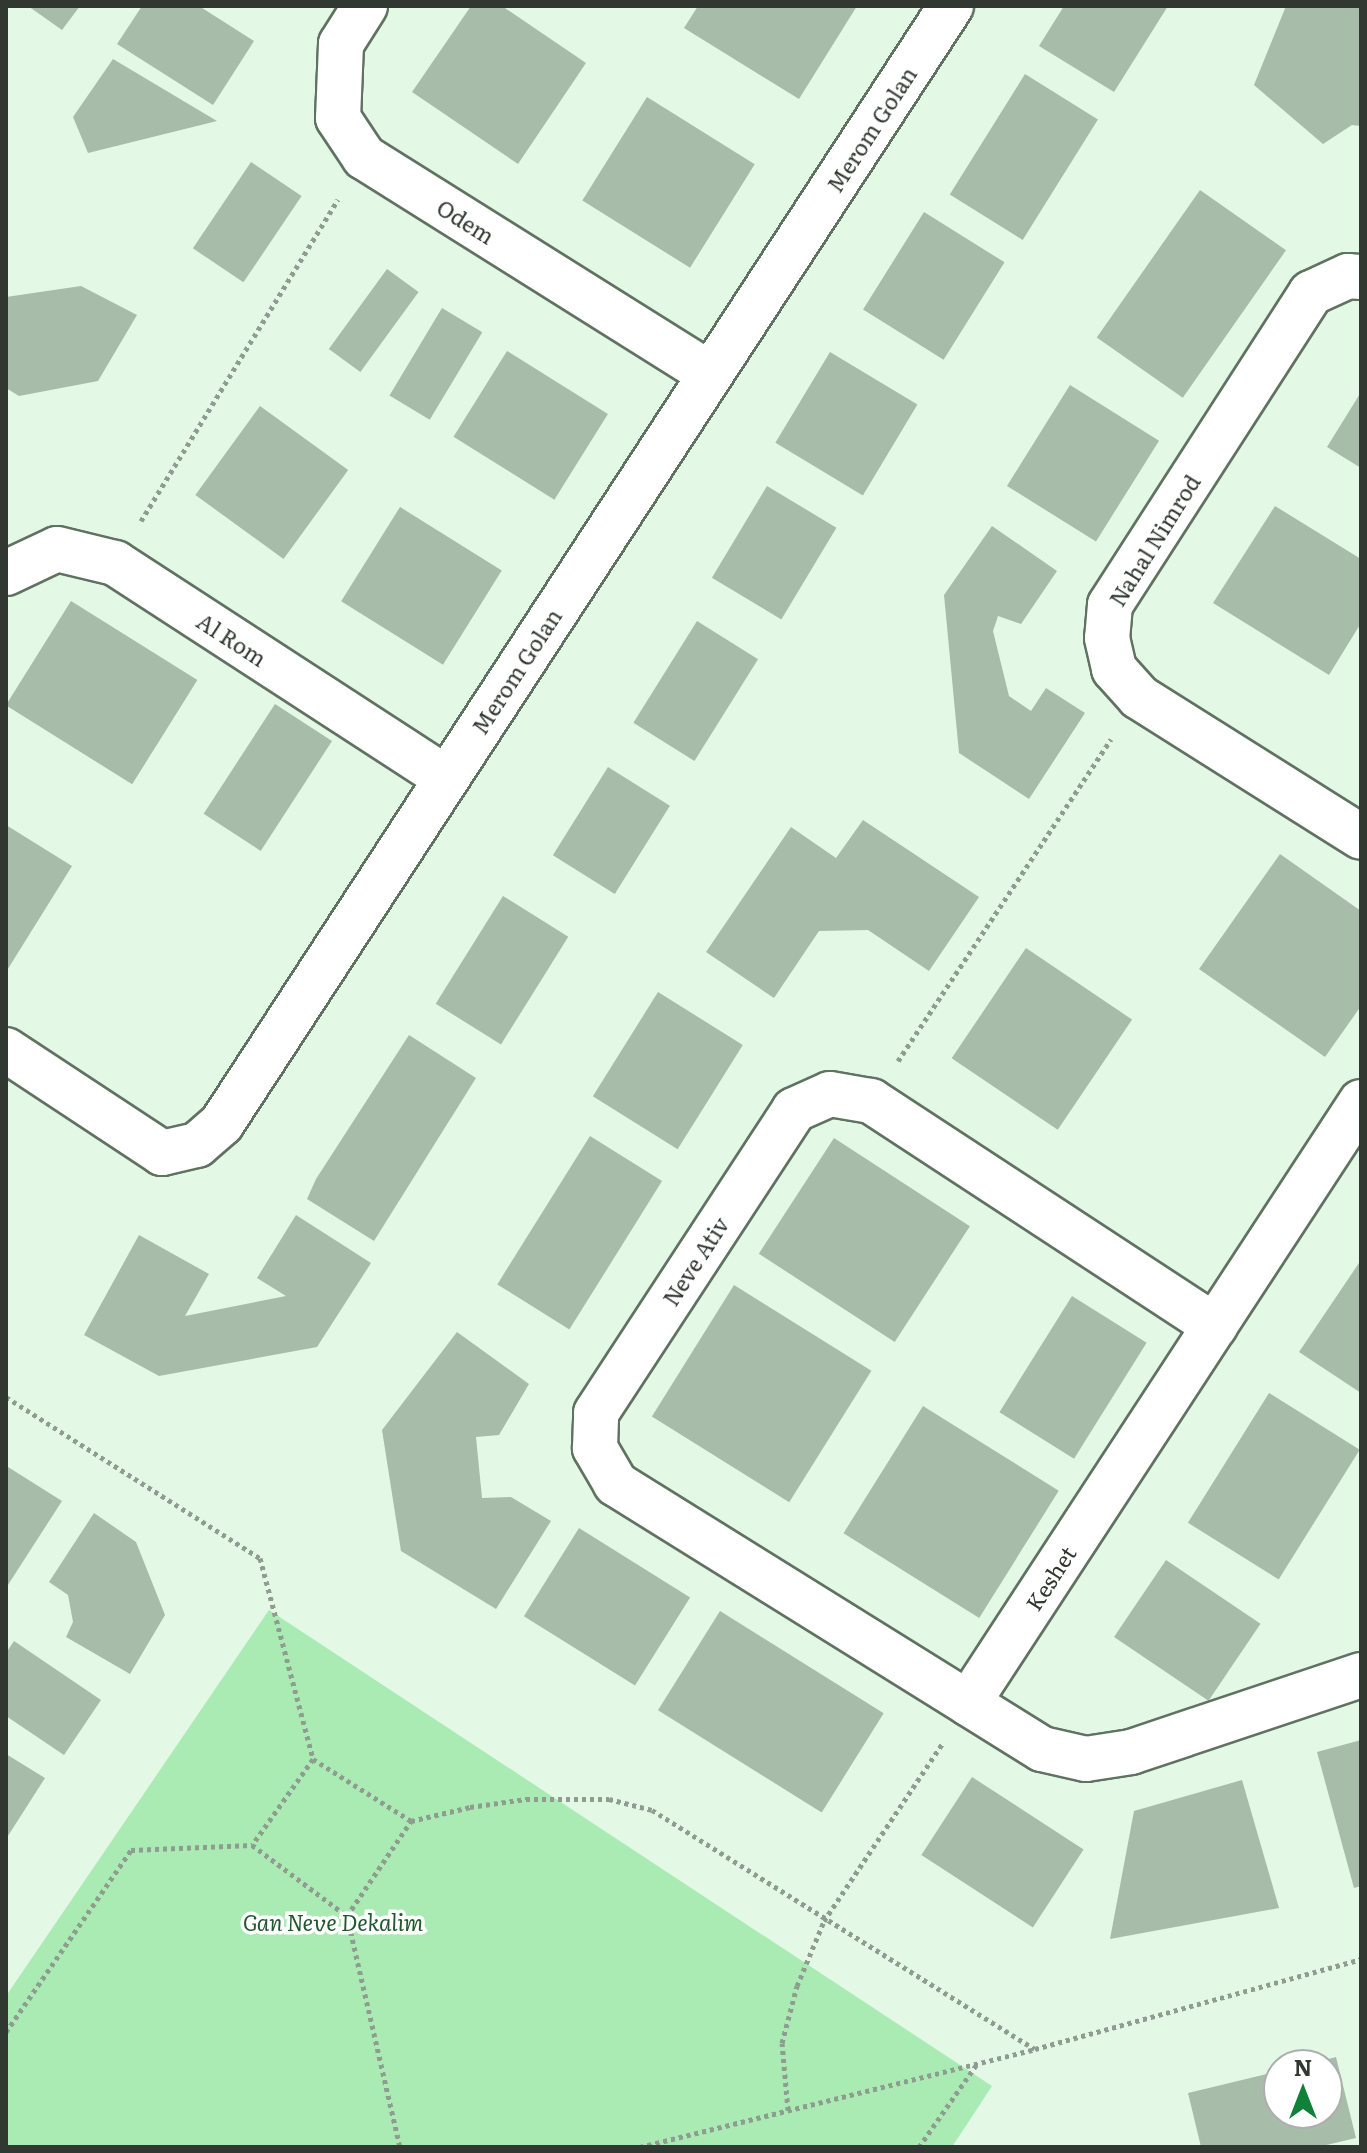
<!DOCTYPE html>
<html>
<head>
<meta charset="utf-8">
<style>
  body { margin:0 }
  #map { position:relative; width:1367px; height:2153px; overflow:hidden; background:#e4f8e6; font-family:Literata,serif }
  div>[style] { position:absolute }
  [style*='--x'] { left:calc(var(--x)*1px); top:calc(var(--y)*1px); width:calc(var(--w)*1px); rotate:calc(var(--a)*1deg) }
  .green>* { inset:0; background:#aaebb4 }
  .building>* { inset:0; background:#a8bcaa; transform-origin:0 0 }
  .path>* { height:5px; margin-top:-2.5px; transform-origin:0; background:repeating-linear-gradient(90deg,#8f9d90 0 4px,transparent 0 8px) }
  .roads { filter:drop-shadow(2px 0 #607262) drop-shadow(-2px 0 #607262) drop-shadow(0 2px #607262) drop-shadow(0 -2px #607262) }
  .street>* { height:44px; margin:-22px; padding:0 22px; transform-origin:22px; border-radius:22px; background:#fff }
  span { translate:-50% -50%; white-space:nowrap; text-align:center; line-height:1.15; -webkit-text-stroke:7px #fff; paint-order:stroke }
  .street-label { font-size:22px; color:#303831 }
  .park-label { font-size:22px; color:#21582e; font-style:italic }
  .frame { position:absolute; inset:0; border:8px solid #303831; pointer-events:none }
  .north { position:absolute; left:1263px; top:2049px; width:80px; height:80px; box-sizing:border-box; background:#fff; border:2px solid #acafad; border-radius:50%; rotate:0deg; font-size:22px; font-weight:700; line-height:32px; text-align:center; color:#303831 }
  .north::after { content:''; display:block; margin:auto; width:28px; height:36px; background:#108138; clip-path:polygon(50% 0,100% 100%,50% 72%,0 100%) }
</style>
</head>
<body>
<div id="map">
  <div class="green">
    <i style="clip-path:polygon(269px 1610px,992px 2086px,952px 2147px,6px 2147px,6px 1996px)"></i>
  </div>
  <div class="building">
    <i style="clip-path:polygon(28px 6px,80px 6px,62px 30px)"></i>
    <i style="clip-path:polygon(142px 6px,199px 6px,254px 41px,213px 105px,117px 44px)"></i>
    <i style="clip-path:polygon(471px 6px,502px 6px,586px 63px,518px 164px,412px 92px)"></i>
    <i style="clip-path:polygon(698px 6px,857px 6px,799px 99px,684px 28px)"></i>
    <i style="clip-path:polygon(1064px 6px,1168px 6px,1114px 92px,1039px 46px)"></i>
    <i style="clip-path:polygon(1286px 6px,1361px 6px,1361px 126px,1352px 125px,1323px 144px,1254px 85px)"></i>
    <i style="clip-path:polygon(113px 59px,217px 121px,88px 153px,73px 117px)"></i>
    <i style="left:1025px;top:74px;width:86px;height:142px;rotate:32deg"></i>
    <i style="left:647px;top:97px;width:127px;height:122px;rotate:32deg"></i>
    <i style="left:251px;top:162px;width:61px;height:104px;rotate:34deg"></i>
    <i style="left:1200px;top:190px;width:105px;height:180px;rotate:35deg"></i>
    <i style="left:924px;top:212px;width:95px;height:115px;rotate:32deg"></i>
    <i style="left:387px;top:269px;width:39px;height:99px;rotate:36deg"></i>
    <i style="clip-path:polygon(81px 286px,137px 315px,98px 381px,19px 396px,6px 388px,6px 297px)"></i>
    <i style="left:442px;top:308px;width:47px;height:102px;rotate:31deg"></i>
    <i style="left:507px;top:351px;width:119px;height:101px;rotate:32deg"></i>
    <i style="left:830px;top:352px;width:102px;height:106px;rotate:31deg"></i>
    <i style="left:1070px;top:385px;width:105px;height:119px;rotate:32deg"></i>
    <i style="clip-path:polygon(1361px 392px,1361px 468px,1327px 447px)"></i>
    <i style="left:260px;top:406px;width:109px;height:110px;rotate:36deg"></i>
    <i style="left:767px;top:486px;width:81px;height:107px;rotate:31deg"></i>
    <i style="clip-path:polygon(1275px 506px,1361px 559px,1361px 623px,1329px 675px,1213px 603px)"></i>
    <i style="left:400px;top:507px;width:120px;height:111px;rotate:32deg"></i>
    <i style="clip-path:polygon(992px 526px,1057px 571px,1021px 624px,998px 616px,993px 631px,1009px 696px,1031px 711px,1046px 688px,1085px 713px,1029px 799px,959px 753px,944px 595px)"></i>
    <i style="left:71px;top:601px;width:149px;height:123px;rotate:32deg"></i>
    <i style="left:697px;top:621px;width:72px;height:120px;rotate:32deg"></i>
    <i style="left:275px;top:704px;width:68px;height:131px;rotate:33deg"></i>
    <i style="left:608px;top:767px;width:73px;height:104px;rotate:32deg"></i>
    <i style="clip-path:polygon(863px 820px,979px 897px,929px 971px,868px 930px,819px 931px,774px 998px,706px 952px,791px 827px,836px 858px)"></i>
    <i style="clip-path:polygon(6px 825px,72px 866px,6px 972px)"></i>
    <i style="clip-path:polygon(1280px 854px,1361px 911px,1361px 1006px,1325px 1057px,1199px 969px)"></i>
    <i style="left:503px;top:896px;width:77px;height:127px;rotate:32deg"></i>
    <i style="left:1026px;top:948px;width:128px;height:133px;rotate:34deg"></i>
    <i style="left:658px;top:992px;width:100px;height:123px;rotate:32deg"></i>
    <i style="clip-path:polygon(409px 1035px,476px 1078px,374px 1241px,307px 1199px,316px 1179px)"></i>
    <i style="left:590px;top:1136px;width:85px;height:175px;rotate:32deg"></i>
    <i style="left:834px;top:1138px;width:162px;height:138px;rotate:33deg"></i>
    <i style="clip-path:polygon(296px 1215px,371px 1263px,317px 1347px,159px 1376px,84px 1335px,139px 1235px,209px 1274px,185px 1316px,286px 1296px,257px 1278px)"></i>
    <i style="clip-path:polygon(1361px 1260px,1361px 1393px,1299px 1352px)"></i>
    <i style="left:734px;top:1285px;width:162px;height:155px;rotate:32deg"></i>
    <i style="left:1072px;top:1296px;width:88px;height:137px;rotate:32deg"></i>
    <i style="clip-path:polygon(457px 1332px,529px 1384px,499px 1435px,476px 1437px,482px 1498px,511px 1497px,551px 1521px,496px 1609px,401px 1551px,382px 1430px)"></i>
    <i style="left:1269px;top:1393px;width:107px;height:153px;rotate:32deg"></i>
    <i style="left:923px;top:1406px;width:160px;height:150px;rotate:32deg"></i>
    <i style="clip-path:polygon(8px 1467px,62px 1501px,6px 1588px,6px 1470px)"></i>
    <i style="clip-path:polygon(94px 1513px,136px 1542px,165px 1615px,130px 1674px,66px 1637px,73px 1622px,68px 1595px,49px 1582px)"></i>
    <i style="left:579px;top:1528px;width:131px;height:104px;rotate:32deg"></i>
    <i style="left:1166px;top:1560px;width:114px;height:93px;rotate:34deg"></i>
    <i style="left:720px;top:1611px;width:193px;height:117px;rotate:32deg"></i>
    <i style="clip-path:polygon(14px 1641px,101px 1700px,64px 1755px,6px 1716px,6px 1653px)"></i>
    <i style="clip-path:polygon(1361px 1740px,1361px 1886px,1354px 1888px,1317px 1752px)"></i>
    <i style="clip-path:polygon(6px 1754px,45px 1778px,6px 1839px)"></i>
    <i style="left:972px;top:1777px;width:133px;height:93px;rotate:33deg"></i>
    <i style="clip-path:polygon(1242px 1780px,1279px 1908px,1110px 1939px,1134px 1811px)"></i>
    <i style="clip-path:polygon(1336px 2057px,1356px 2138px,1318px 2147px,1201px 2147px,1188px 2093px,1279px 2071px,1279px 2113px,1327px 2113px,1327px 2065px,1309px 2064px)"></i>
  </div>
  <div class="path">
    <i style="--x:141;--y:521;--w:377;--a:-58.5"></i>
    <i style="--x:898;--y:1061;--w:386;--a:-56.5"></i>
    <i style="--x:6;--y:1397;--w:301;--a:32.4"></i>
    <i style="--x:260;--y:1558;--w:208;--a:75.2"></i>
    <i style="--x:313;--y:1759;--w:105;--a:125.3"></i>
    <i style="--x:313;--y:1759;--w:116;--a:32.3"></i>
    <i style="--x:347;--y:1916;--w:115;--a:-56"></i>
    <i style="--x:411;--y:1821;--w:61;--a:-13.3"></i>
    <i style="--x:470;--y:1807;--w:57;--a:-8.1"></i>
    <i style="--x:526;--y:1799;--w:83;--a:0"></i>
    <i style="--x:609;--y:1799;--w:44;--a:14.3"></i>
    <i style="--x:652;--y:1810;--w:451;--a:32"></i>
    <i style="--x:6;--y:2032;--w:221;--a:-55.5"></i>
    <i style="--x:131;--y:1850;--w:121;--a:-2.4"></i>
    <i style="--x:252;--y:1845;--w:119;--a:36.8"></i>
    <i style="--x:347;--y:1916;--w:237;--a:77.1"></i>
    <i style="--x:788;--y:2110;--w:67;--a:-95.1"></i>
    <i style="--x:782;--y:2043;--w:59;--a:-75.3"></i>
    <i style="--x:797;--y:1986;--w:70;--a:-67.4"></i>
    <i style="--x:824;--y:1921;--w:213;--a:-56.3"></i>
    <i style="--x:640;--y:2147;--w:407;--a:-13.9"></i>
    <i style="--x:1035;--y:2049;--w:338;--a:-15.4"></i>
    <i style="--x:919;--y:2147;--w:101;--a:-55.1"></i>
  </div>
  <div class="roads">
    <div class="street">
      <i style="--x:365;--y:6;--w:45;--a:122.3"></i>
      <i style="--x:341;--y:44;--w:74;--a:92.3"></i>
      <i style="--x:338;--y:118;--w:47;--a:56.3"></i>
      <i style="--x:364;--y:157;--w:408;--a:32.1"></i>
      <i style="--x:1361;--y:277;--w:13;--a:-176"></i>
      <i style="--x:1348;--y:276;--w:41;--a:155.3"></i>
      <i style="--x:1311;--y:293;--w:371;--a:122.8"></i>
      <i style="--x:1110;--y:605;--w:33;--a:95"></i>
      <i style="--x:1107;--y:638;--w:32;--a:77"></i>
      <i style="--x:1114;--y:669;--w:38;--a:48"></i>
      <i style="--x:1139;--y:697;--w:262;--a:32.2"></i>
      <i style="--x:6;--y:573;--w:56;--a:-25.2"></i>
      <i style="--x:57;--y:549;--w:60;--a:13.6"></i>
      <i style="--x:115;--y:563;--w:395;--a:33"></i>
      <i style="--x:6;--y:1050;--w:187;--a:33.4"></i>
      <i style="--x:162;--y:1153;--w:36;--a:-13"></i>
      <i style="--x:197;--y:1145;--w:33;--a:-41"></i>
      <i style="--x:222;--y:1123;--w:1334;--a:-56.87"></i>
      <i style="--x:1361;--y:1102;--w:718;--a:123.18"></i>
      <i style="--x:968;--y:1703;--w:87;--a:31.9"></i>
      <i style="--x:1042;--y:1749;--w:45;--a:12.8"></i>
      <i style="--x:1086;--y:1759;--w:46;--a:-8.8"></i>
      <i style="--x:1131;--y:1752;--w:243;--a:-18.5"></i>
      <i style="--x:968;--y:1703;--w:415;--a:-148.1"></i>
      <i style="--x:616;--y:1484;--w:42;--a:-120.3"></i>
      <i style="--x:595;--y:1448;--w:35;--a:-88"></i>
      <i style="--x:596;--y:1413;--w:362;--a:-56.8"></i>
      <i style="--x:794;--y:1110;--w:39;--a:-24"></i>
      <i style="--x:830;--y:1094;--w:42;--a:9.7"></i>
      <i style="--x:871;--y:1101;--w:411;--a:33.2"></i>
    </div>
  </div>
  <div class="street-label">
    <span style="left:871px;top:129px;rotate:-57deg">Merom Golan</span>
    <span style="left:466px;top:221px;rotate:32deg">Odem</span>
    <span style="left:1154px;top:540px;rotate:-58deg">Nahal Nimrod</span>
    <span style="left:232px;top:639px;rotate:33deg">Al Rom</span>
    <span style="left:516px;top:671px;rotate:-57deg">Merom Golan</span>
    <span style="left:695px;top:1261px;rotate:-57deg">Neve Ativ</span>
    <span style="left:1050px;top:1578px;rotate:-57deg">Keshet</span>
  </div>
  <div class="park-label">
    <span style="left:333px;top:1922px">Gan Neve Dekalim</span>
  </div>
  <div class="frame"></div>
  <div class="north">N</div>
</div>
</body>
</html>
